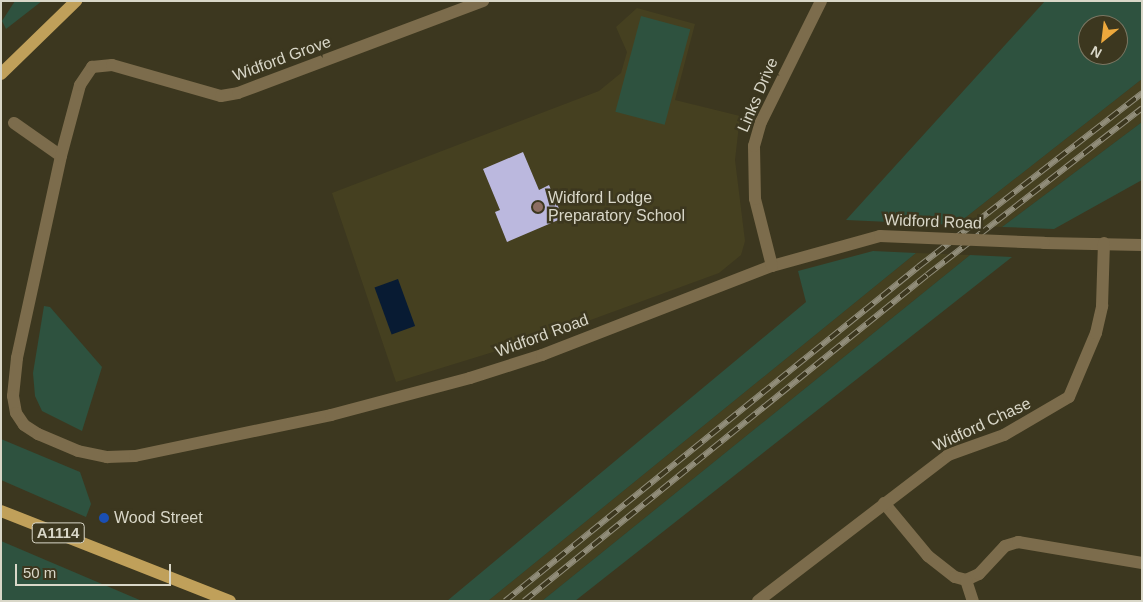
<!DOCTYPE html>
<html>
<head>
<meta charset="utf-8">
<style>
  body { margin:0 }
  #map { position:relative; width:1143px; height:602px; overflow:hidden; background:#3c371f; font-family:Helvetica,sans-serif }
  div>[style] { position:absolute }
  [style*='--x'] { left:calc(var(--x)*1px); top:calc(var(--y)*1px); width:calc(var(--w)*1px); rotate:calc(var(--a)*1deg) }
  .built>* { inset:0; background:#454020 }
  .green>* { inset:0; background:#2e523f; transform-origin:0 0 }
  .water>* { inset:0; background:#081b33; transform-origin:0 0 }
  .building>* { inset:0; background:#bbb8de }
  .minor>* { height:12px; margin:-6px; padding:0 6px; transform-origin:6px; border-radius:6px; background:#7c6c4c }
  .major>* { height:12px; margin:-6px; padding:0 6px; transform-origin:6px; border-radius:6px; background:#c0a05a }
  .rail>* { height:5.5px; margin-top:-2.75px; transform-origin:0; background:repeating-linear-gradient(90deg,#3c371f 0 11px,#918d7a 0 22px); box-sizing:border-box; border-block:1px solid #918d7a }
  .minor-bridge>* { height:12px; margin:-6px; padding:0 6px; transform-origin:6px; border-radius:6px; background:#7c6c4c }
  .dots>* { width:14px; height:14px; translate:-50% -50%; box-sizing:border-box; border:2px solid #3c371f; border-radius:50% }
  span { translate:-50% -50%; white-space:nowrap; text-align:center; line-height:1.15; -webkit-text-stroke:5px #3c371f; paint-order:stroke }
  .shield-label span { padding:1px 4px; background:#3c371f; border:1px solid; border-radius:4px; -webkit-text-stroke-width:0 }
  .shield-label { font-size:15px; color:#d9d7c8; font-weight:700 }
  .street-label { font-size:16px; color:#d9d7c8 }
  .poi-label { font-size:16px; color:#d9d7c8 }
  .left { translate:0 -50%; text-align:left }
  .frame { position:absolute; inset:0; border:2px solid #d9d7c8; pointer-events:none }
  .north { position:absolute; left:1078px; top:15px; width:50px; height:50px; box-sizing:border-box; background:#3c371f; border:1px solid #7b7763; border-radius:50%; rotate:209deg; font-size:14px; font-weight:700; line-height:20px; text-align:center; color:#d9d7c8 }
  .north::after { content:''; display:block; margin:auto; width:18px; height:22px; background:#eda83c; clip-path:polygon(50% 0,100% 100%,50% 72%,0 100%) }
  .scale { position:absolute; left:15px; top:564px; width:156px; height:22px; box-sizing:border-box; border:2px solid #d9d7c8; border-top:0; padding-left:6px; font-size:15px; line-height:18px; white-space:nowrap; color:#d9d7c8; -webkit-text-stroke:4px #3c371f; paint-order:stroke }
</style>
</head>
<body>
<div id="map">
  <div class="built">
    <i style="clip-path:polygon(637px 8px,695px 24px,675px 100px,740px 116px,735px 160px,745px 241px,741px 255px,719px 273px,555px 333px,396px 382px,332px 193px,599px 91px,621px 73px,627px 52px,616px 27px)"></i>
    <i style="clip-path:polygon(1142px 79px,1142px 122px,1002px 227px,956px 225px)"></i>
    <i style="clip-path:polygon(916px 253px,970px 255px,542px 601px,488px 601px)"></i>
  </div>
  <div class="green">
    <i style="clip-path:polygon(15px 1px,42px 1px,6px 29px,2px 21px)"></i>
    <i style="clip-path:polygon(evenodd,1045px 1px,1142px 1px,1142px 79px,956px 225px,846px 220px,1045px 1px,1088px 25px,1118px 25px,1118px 55px,1088px 55px,1088px 25px)"></i>
    <i style="left:641px;top:16px;width:51px;height:99px;rotate:15deg"></i>
    <i style="clip-path:polygon(1142px 122px,1142px 180px,1054px 229px,1002px 227px)"></i>
    <i style="clip-path:polygon(873px 251px,916px 253px,488px 601px,447px 601px,806px 302px,798px 271px)"></i>
    <i style="clip-path:polygon(970px 255px,1012px 257px,575px 601px,542px 601px)"></i>
    <i style="clip-path:polygon(44px 306px,50px 307px,102px 367px,82px 431px,42px 411px,35px 396px,33px 373px)"></i>
    <i style="clip-path:polygon(1px 439px,80px 472px,91px 504px,86px 517px,1px 480px)"></i>
    <i style="clip-path:polygon(1px 541px,142px 601px,1px 601px)"></i>
  </div>
  <div class="water">
    <i style="left:398px;top:279px;width:50px;height:25px;rotate:70deg"></i>
  </div>
  <div class="building">
    <i style="clip-path:polygon(523px 152px,539px 190px,549px 185px,563px 218px,507px 242px,495px 212px,500px 210px,483px 169px)"></i>
  </div>
  <div class="minor">
    <i style="--x:14;--y:123;--w:57;--a:35.1"></i>
    <i style="--x:61;--y:156;--w:207;--a:102.3"></i>
    <i style="--x:17;--y:358;--w:38;--a:96"></i>
    <i style="--x:13;--y:396;--w:17;--a:80"></i>
    <i style="--x:16;--y:413;--w:14;--a:56"></i>
    <i style="--x:24;--y:425;--w:17;--a:33"></i>
    <i style="--x:38;--y:434;--w:43;--a:23"></i>
    <i style="--x:78;--y:451;--w:30;--a:12"></i>
    <i style="--x:107;--y:457;--w:28;--a:-2"></i>
    <i style="--x:135;--y:456;--w:200;--a:-11.8"></i>
    <i style="--x:331;--y:415;--w:144;--a:-14.9"></i>
    <i style="--x:470;--y:378;--w:76;--a:-17.7"></i>
    <i style="--x:542;--y:355;--w:247;--a:-21.2"></i>
    <i style="--x:772;--y:266;--w:112;--a:-15.5"></i>
    <i style="--x:61;--y:156;--w:73;--a:-75"></i>
    <i style="--x:80;--y:85;--w:22;--a:-56"></i>
    <i style="--x:92;--y:67;--w:20;--a:-6"></i>
    <i style="--x:112;--y:65;--w:113;--a:15.9"></i>
    <i style="--x:221;--y:96;--w:17;--a:-10"></i>
    <i style="--x:238;--y:93;--w:262;--a:-20.6"></i>
    <i style="--x:1044;--y:243;--w:98;--a:1.2"></i>
    <i style="--x:772;--y:266;--w:69;--a:-104.2"></i>
    <i style="--x:755;--y:199;--w:53;--a:-91.1"></i>
    <i style="--x:754;--y:146;--w:25;--a:-74"></i>
    <i style="--x:761;--y:122;--w:135;--a:-63.6"></i>
    <i style="--x:884;--y:503;--w:69;--a:50.3"></i>
    <i style="--x:928;--y:556;--w:34;--a:38"></i>
    <i style="--x:955;--y:577;--w:11;--a:15"></i>
    <i style="--x:966;--y:580;--w:14;--a:-25"></i>
    <i style="--x:979;--y:574;--w:38;--a:-47"></i>
    <i style="--x:1005;--y:546;--w:14;--a:-17"></i>
    <i style="--x:1018;--y:542;--w:126;--a:9.6"></i>
    <i style="--x:966;--y:580;--w:22;--a:72"></i>
    <i style="--x:758;--y:601;--w:240;--a:-37.5"></i>
    <i style="--x:948;--y:455;--w:59;--a:-19.7"></i>
    <i style="--x:1004;--y:435;--w:75;--a:-30.3"></i>
    <i style="--x:1069;--y:397;--w:69;--a:-67.1"></i>
    <i style="--x:1096;--y:333;--w:28;--a:-77"></i>
    <i style="--x:1102;--y:306;--w:63;--a:-88.2"></i>
  </div>
  <div class="major">
    <i style="--x:1;--y:74;--w:105;--a:-44.2"></i>
    <i style="--x:1;--y:511;--w:246;--a:21.5"></i>
  </div>
  <div class="rail">
    <i style="--x:505;--y:601;--w:531;--a:-38.96"></i>
    <i style="--x:918;--y:267;--w:284;--a:-37.8"></i>
    <i style="--x:524;--y:601;--w:518;--a:-38.97"></i>
    <i style="--x:927;--y:275;--w:272;--a:-37.8"></i>
  </div>
  <div class="minor-bridge">
    <i style="--x:880;--y:236;--w:164;--a:2.4"></i>
  </div>
  <div class="dots">
    <i style="left:538px;top:207px;background:#8d6e63"></i>
    <i style="left:104px;top:518px;background:#1a4fb4"></i>
  </div>
  <div class="shield-label">
    <span style="left:58px;top:533px">A1114</span>
  </div>
  <div class="street-label">
    <span style="left:282px;top:59px;rotate:-20deg">Widford Grove</span>
    <span style="left:758px;top:95px;rotate:-67deg">Links Drive</span>
    <span style="left:933px;top:222px;rotate:2deg">Widford Road</span>
    <span style="left:542px;top:336px;rotate:-20deg">Widford Road</span>
    <span style="left:982px;top:425px;rotate:-25deg">Widford Chase</span>
  </div>
  <div class="poi-label">
    <span class="left" style="left:548px;top:207px">Widford Lodge<br>Preparatory School</span>
    <span class="left" style="left:114px;top:518px">Wood Street</span>
  </div>
  <div class="frame"></div>
  <div class="north">N</div>
  <div class="scale">50 m</div>
</div>
</body>
</html>
